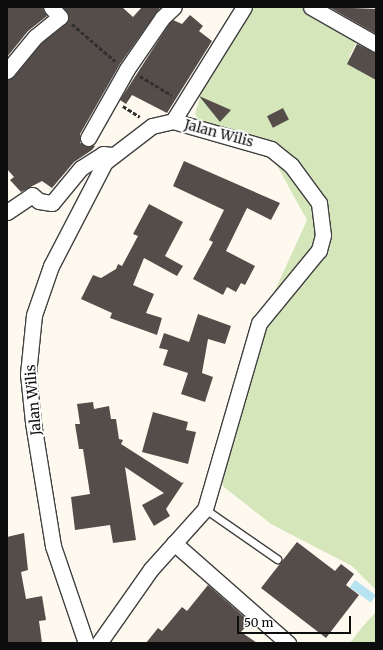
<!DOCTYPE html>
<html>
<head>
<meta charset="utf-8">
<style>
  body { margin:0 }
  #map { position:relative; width:383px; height:650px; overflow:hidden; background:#fef9ee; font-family:Merriweather,serif }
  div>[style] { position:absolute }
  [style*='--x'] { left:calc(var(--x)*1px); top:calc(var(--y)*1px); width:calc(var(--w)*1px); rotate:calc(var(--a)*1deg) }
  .green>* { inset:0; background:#d5e6ba }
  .water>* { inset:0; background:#b6e2f2; transform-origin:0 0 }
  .building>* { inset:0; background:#554d4a; transform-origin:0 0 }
  .path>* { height:2.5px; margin-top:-1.25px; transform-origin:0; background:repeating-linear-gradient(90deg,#2f2f2f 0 4px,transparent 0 6px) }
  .roads { filter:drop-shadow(1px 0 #404040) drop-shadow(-1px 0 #404040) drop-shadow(0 1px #404040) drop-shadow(0 -1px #404040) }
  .lane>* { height:7px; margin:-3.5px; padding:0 3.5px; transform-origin:3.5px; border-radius:3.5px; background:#fff }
  .street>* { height:15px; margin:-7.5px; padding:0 7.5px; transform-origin:7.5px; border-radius:7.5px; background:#fff }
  span { translate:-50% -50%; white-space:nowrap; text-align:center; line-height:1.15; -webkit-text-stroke:4px #fff; paint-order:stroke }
  .street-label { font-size:14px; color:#0d0d0d }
  .frame { position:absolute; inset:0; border:8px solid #0d0d0d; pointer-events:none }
  .scale { position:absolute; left:237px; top:616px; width:114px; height:18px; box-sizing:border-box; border:2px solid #0d0d0d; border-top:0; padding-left:5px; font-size:12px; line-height:14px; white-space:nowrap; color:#0d0d0d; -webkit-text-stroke:3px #fff; paint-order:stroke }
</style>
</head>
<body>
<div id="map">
  <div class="green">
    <i style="clip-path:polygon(249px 7px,303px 7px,338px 23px,359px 38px,349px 57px,362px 71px,376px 78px,376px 590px,352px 566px,271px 524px,224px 487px,220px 480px,267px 308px,307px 220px,275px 162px,212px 129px,198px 120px,195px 113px,202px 91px,223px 50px)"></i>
    <i style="clip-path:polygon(376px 612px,376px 643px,350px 643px,363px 626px)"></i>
  </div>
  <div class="water">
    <i style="left:355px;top:580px;width:26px;height:9px;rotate:36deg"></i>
  </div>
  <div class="building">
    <i style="clip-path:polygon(7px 7px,42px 7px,47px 16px,28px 31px,7px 57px)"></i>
    <i style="clip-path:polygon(63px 7px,122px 7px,133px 17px,142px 7px,160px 8px,120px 64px,80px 134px,80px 143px,95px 146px,92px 150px,74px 162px,52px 188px,42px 181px,21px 192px,10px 180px,14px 177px,7px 169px,7px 80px,14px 77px,41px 43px,66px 24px,69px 16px)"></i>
    <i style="clip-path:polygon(329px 7px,376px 9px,376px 34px)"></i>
    <i style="clip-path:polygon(190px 15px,203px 26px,199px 31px,212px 41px,167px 113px,132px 95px,126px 104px,120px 100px,169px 24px,173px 20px,182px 24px)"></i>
    <i style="clip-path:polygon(357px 44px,376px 53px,376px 80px,347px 64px)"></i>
    <i style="clip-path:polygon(199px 96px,231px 110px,220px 122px)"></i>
    <i style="left:283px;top:108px;width:13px;height:18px;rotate:63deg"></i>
    <i style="clip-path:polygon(184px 161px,280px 203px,271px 220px,247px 208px,226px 251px,255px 266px,245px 285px,241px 283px,236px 292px,227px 287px,223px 295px,193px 279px,213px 242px,209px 240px,224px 210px,173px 186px)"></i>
    <i style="clip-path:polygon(149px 204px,183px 222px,165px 256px,183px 266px,177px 276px,144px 258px,133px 285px,154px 294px,146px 313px,162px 318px,157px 335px,110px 318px,112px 313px,81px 299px,93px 275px,101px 278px,116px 269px,118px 264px,122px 266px,138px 236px,133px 234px)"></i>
    <i style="clip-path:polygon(198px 314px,231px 326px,225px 344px,208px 339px,202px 373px,213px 377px,205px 402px,181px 394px,188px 373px,163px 365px,168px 350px,159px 348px,164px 333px,189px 342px)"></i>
    <i style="clip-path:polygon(93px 402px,94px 409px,109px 406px,111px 419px,116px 419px,119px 439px,123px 440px,121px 444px,182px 483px,184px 482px,166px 509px,170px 516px,154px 526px,142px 505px,164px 493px,125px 467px,136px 540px,113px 543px,110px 525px,75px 530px,71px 497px,90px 494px,83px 449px,79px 449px,75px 424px,80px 424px,77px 404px)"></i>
    <i style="clip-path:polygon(153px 412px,188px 422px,186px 430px,196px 432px,188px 464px,142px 452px)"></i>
    <i style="clip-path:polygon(24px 533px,28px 570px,21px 572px,26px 599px,42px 596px,46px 620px,39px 621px,42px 643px,7px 643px,7px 537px)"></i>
    <i style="clip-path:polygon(297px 542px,335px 571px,341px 564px,354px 574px,346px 585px,359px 595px,326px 638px,261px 588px)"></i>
    <i style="clip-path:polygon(208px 585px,250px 622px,241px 632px,257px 643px,146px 643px,158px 628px,162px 631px,182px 607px,187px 611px)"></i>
  </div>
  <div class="path">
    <i style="--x:72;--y:24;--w:57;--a:40.7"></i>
    <i style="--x:140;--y:76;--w:37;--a:31"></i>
    <i style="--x:123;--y:106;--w:20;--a:33"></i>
  </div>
  <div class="roads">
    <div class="lane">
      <i style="--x:205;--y:509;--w:88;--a:34.8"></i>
    </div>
    <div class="street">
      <i style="--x:311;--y:7;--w:75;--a:29.6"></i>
      <i style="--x:7;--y:71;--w:44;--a:-50.5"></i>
      <i style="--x:35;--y:37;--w:32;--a:-39"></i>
      <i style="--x:60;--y:17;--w:13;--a:-132"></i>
      <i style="--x:173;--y:121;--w:134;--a:-58.1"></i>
      <i style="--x:88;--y:138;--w:79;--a:-60.5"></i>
      <i style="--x:127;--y:69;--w:62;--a:-55.5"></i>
      <i style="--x:162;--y:18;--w:16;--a:-43"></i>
      <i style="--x:7;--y:212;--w:30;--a:-34"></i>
      <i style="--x:32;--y:195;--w:9;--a:41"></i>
      <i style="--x:39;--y:201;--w:13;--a:9"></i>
      <i style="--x:52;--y:203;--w:45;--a:-50.4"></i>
      <i style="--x:81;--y:168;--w:26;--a:-32"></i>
      <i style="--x:103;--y:154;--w:8;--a:7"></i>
      <i style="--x:174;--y:543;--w:152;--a:41.3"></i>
      <i style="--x:86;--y:643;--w:102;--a:-108.8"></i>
      <i style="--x:53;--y:546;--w:126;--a:-99.2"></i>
      <i style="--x:33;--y:422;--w:48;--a:-95.9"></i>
      <i style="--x:28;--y:374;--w:59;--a:-84.2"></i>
      <i style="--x:34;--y:315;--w:52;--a:-70.9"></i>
      <i style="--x:51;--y:266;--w:117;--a:-62.6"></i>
      <i style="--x:105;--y:162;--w:59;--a:-37.5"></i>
      <i style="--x:152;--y:126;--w:22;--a:-13"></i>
      <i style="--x:173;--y:121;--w:102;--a:15.9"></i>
      <i style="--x:271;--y:149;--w:26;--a:39"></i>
      <i style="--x:291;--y:165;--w:47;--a:53.6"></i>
      <i style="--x:319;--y:203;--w:32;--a:83"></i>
      <i style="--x:323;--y:235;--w:16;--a:105"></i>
      <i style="--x:319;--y:250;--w:94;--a:129.4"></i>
      <i style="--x:259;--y:323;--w:194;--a:106.2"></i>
      <i style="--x:205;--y:509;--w:81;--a:132"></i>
      <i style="--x:151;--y:569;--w:90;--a:125.1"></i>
    </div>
  </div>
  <div class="street-label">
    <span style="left:219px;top:133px;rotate:15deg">Jalan Wilis</span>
    <span style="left:33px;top:400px;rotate:-95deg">Jalan Wilis</span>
  </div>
  <div class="frame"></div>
  <div class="scale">50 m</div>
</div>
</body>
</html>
